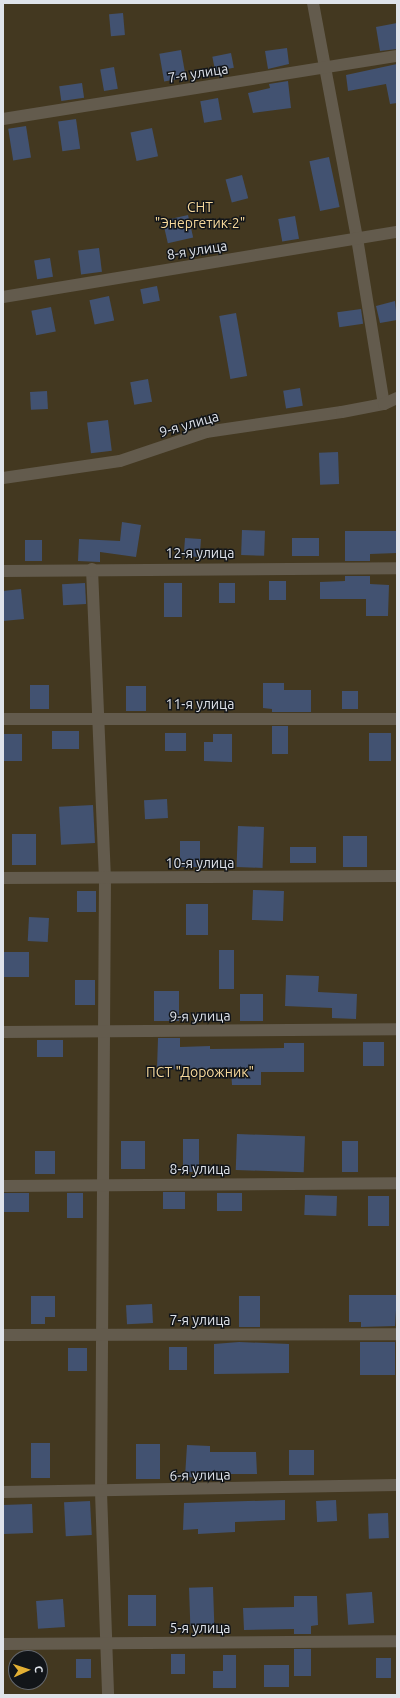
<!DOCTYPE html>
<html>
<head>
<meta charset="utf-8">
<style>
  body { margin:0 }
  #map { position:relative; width:400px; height:1698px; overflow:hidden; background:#262c37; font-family:Ubuntu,sans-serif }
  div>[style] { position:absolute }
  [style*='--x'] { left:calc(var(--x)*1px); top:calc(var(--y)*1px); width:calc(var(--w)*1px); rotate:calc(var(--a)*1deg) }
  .green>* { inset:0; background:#433820 }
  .building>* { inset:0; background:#425271; transform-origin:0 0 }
  .minor>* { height:12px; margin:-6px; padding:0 6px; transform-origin:6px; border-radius:6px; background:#635b4d }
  span { translate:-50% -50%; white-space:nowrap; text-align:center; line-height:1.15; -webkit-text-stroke:3px #121519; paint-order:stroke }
  .street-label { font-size:14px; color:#dfe3ea }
  .park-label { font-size:14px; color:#f7d99c }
  .frame { position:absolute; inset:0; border:4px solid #dfe3ea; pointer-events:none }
  .north { position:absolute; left:8px; top:1650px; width:40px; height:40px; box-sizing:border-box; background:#121519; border:1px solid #64676d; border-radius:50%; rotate:87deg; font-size:11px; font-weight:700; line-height:16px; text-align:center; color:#dfe3ea }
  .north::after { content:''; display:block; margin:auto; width:14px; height:18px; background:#e2af34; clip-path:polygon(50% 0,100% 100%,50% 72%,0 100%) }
</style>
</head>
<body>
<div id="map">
  <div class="green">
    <i style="clip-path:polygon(evenodd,3px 3px,397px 3px,397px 1695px,3px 1695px,3px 3px,16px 1658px,40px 1658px,40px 1682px,16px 1682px,16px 1658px)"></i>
  </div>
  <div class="building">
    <i style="left:123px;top:13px;width:22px;height:14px;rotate:85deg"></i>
    <i style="clip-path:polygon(397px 23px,397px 49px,380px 51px,376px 27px)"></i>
    <i style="clip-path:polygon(287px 48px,289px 64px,268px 69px,265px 51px)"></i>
    <i style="left:181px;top:50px;width:28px;height:22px;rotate:80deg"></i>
    <i style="left:231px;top:53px;width:15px;height:19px;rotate:79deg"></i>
    <i style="clip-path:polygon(397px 64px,397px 103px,390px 104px,386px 84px,348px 91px,346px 75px)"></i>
    <i style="left:114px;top:67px;width:22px;height:14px;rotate:80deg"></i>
    <i style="clip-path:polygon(288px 81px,291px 108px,253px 113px,248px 93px,270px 88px,269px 84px)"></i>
    <i style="left:82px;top:83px;width:15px;height:23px;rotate:82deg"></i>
    <i style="left:218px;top:98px;width:22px;height:18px;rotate:80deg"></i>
    <i style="left:76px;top:119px;width:30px;height:18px;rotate:82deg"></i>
    <i style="left:26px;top:126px;width:32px;height:18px;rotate:81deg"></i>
    <i style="left:152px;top:128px;width:29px;height:22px;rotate:78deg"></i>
    <i style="left:329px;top:157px;width:51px;height:20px;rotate:78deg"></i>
    <i style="left:242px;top:175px;width:24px;height:17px;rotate:75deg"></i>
    <i style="left:188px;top:215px;width:23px;height:26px;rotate:77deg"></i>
    <i style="left:295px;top:216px;width:23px;height:17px;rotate:80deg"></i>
    <i style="left:99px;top:248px;width:24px;height:21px;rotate:83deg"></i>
    <i style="left:50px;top:258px;width:19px;height:16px;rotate:81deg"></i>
    <i style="left:157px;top:286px;width:15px;height:17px;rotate:79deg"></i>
    <i style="left:109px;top:296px;width:25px;height:20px;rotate:78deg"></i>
    <i style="clip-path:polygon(395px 301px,397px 320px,380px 323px,376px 306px)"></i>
    <i style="left:51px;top:307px;width:25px;height:20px;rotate:79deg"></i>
    <i style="left:361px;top:309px;width:15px;height:24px;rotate:82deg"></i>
    <i style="left:236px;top:313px;width:64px;height:17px;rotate:80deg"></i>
    <i style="left:148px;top:379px;width:23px;height:18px;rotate:80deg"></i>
    <i style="left:300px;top:388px;width:18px;height:17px;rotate:81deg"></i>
    <i style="left:47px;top:391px;width:18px;height:17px;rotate:87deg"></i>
    <i style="left:108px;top:420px;width:31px;height:21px;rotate:83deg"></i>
    <i style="left:338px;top:452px;width:32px;height:19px;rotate:88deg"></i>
    <i style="clip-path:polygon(122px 522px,141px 525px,136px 557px,100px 552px,100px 562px,78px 561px,79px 539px,120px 541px)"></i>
    <i style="left:242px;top:530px;width:23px;height:25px;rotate:2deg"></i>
    <i style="clip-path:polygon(345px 531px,397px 531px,397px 553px,370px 554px,370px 561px,345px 561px)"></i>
    <i style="left:185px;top:538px;width:16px;height:18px;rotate:4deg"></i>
    <i style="left:292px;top:538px;width:27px;height:18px"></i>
    <i style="left:25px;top:540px;width:17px;height:21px"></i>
    <i style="clip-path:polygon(345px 576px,370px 576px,370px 584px,389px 585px,388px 616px,366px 616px,366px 599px,320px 599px,320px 582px,345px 581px)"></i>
    <i style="left:269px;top:581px;width:17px;height:19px"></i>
    <i style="left:85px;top:583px;width:21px;height:23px;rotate:87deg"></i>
    <i style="left:164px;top:583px;width:18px;height:34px"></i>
    <i style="left:219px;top:583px;width:16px;height:20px"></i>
    <i style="clip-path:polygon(21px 589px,24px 619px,3px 621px,3px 591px)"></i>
    <i style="clip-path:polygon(263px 683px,284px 683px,284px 690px,311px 690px,311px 712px,272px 712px,272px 709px,263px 708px)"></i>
    <i style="left:30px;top:685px;width:19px;height:24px"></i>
    <i style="left:126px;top:686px;width:20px;height:25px"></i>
    <i style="left:342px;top:691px;width:16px;height:18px"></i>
    <i style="left:272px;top:726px;width:16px;height:28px"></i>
    <i style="left:52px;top:731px;width:27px;height:18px"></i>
    <i style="left:165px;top:733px;width:21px;height:18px"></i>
    <i style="left:369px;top:733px;width:22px;height:28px"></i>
    <i style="left:3px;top:734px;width:19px;height:27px"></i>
    <i style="clip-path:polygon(213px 734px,232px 734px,232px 762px,204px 761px,204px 742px,213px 742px)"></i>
    <i style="left:167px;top:799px;width:19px;height:23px;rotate:87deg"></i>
    <i style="left:93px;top:805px;width:38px;height:34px;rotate:87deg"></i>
    <i style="left:238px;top:826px;width:26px;height:41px;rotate:2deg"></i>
    <i style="left:12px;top:834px;width:24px;height:31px"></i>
    <i style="left:343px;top:836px;width:24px;height:31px"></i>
    <i style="left:180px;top:841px;width:20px;height:26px"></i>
    <i style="left:290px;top:847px;width:26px;height:16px"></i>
    <i style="left:253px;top:890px;width:31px;height:30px;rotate:2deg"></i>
    <i style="left:77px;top:891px;width:19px;height:21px"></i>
    <i style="left:186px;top:904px;width:22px;height:31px"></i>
    <i style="left:29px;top:917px;width:20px;height:24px;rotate:3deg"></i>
    <i style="left:219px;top:950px;width:15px;height:39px"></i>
    <i style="left:3px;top:952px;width:26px;height:25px"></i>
    <i style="clip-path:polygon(286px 975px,319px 976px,318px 992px,357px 994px,356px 1019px,332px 1018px,332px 1008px,285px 1006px)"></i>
    <i style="left:75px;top:980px;width:20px;height:25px"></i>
    <i style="left:154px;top:991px;width:25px;height:30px"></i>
    <i style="left:240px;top:994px;width:23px;height:27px"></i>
    <i style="clip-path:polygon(158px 1038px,180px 1038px,180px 1047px,210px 1046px,210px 1049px,284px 1048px,284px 1043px,304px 1043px,304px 1072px,261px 1072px,261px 1085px,232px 1085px,231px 1070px,157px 1069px)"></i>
    <i style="left:37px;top:1040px;width:26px;height:17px"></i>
    <i style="left:363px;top:1042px;width:21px;height:24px"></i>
    <i style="left:237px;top:1134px;width:68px;height:36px;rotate:2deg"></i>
    <i style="left:183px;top:1139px;width:16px;height:33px"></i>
    <i style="left:121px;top:1141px;width:24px;height:28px"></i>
    <i style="left:342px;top:1141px;width:16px;height:31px"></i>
    <i style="left:35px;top:1151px;width:20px;height:23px"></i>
    <i style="left:163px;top:1192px;width:22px;height:17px"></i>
    <i style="left:3px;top:1193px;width:26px;height:19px"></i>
    <i style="left:67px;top:1193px;width:16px;height:25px"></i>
    <i style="left:217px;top:1193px;width:25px;height:18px"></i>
    <i style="left:305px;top:1195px;width:32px;height:20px;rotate:2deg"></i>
    <i style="left:368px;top:1196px;width:21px;height:30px"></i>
    <i style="clip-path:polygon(349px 1295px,397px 1295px,395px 1326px,361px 1327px,361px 1322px,349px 1322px)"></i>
    <i style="clip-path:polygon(31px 1296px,55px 1296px,55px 1317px,45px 1317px,45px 1324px,31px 1324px)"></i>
    <i style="left:239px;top:1296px;width:21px;height:31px"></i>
    <i style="left:152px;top:1304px;width:19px;height:26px;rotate:87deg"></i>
    <i style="clip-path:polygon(239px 1342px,289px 1344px,289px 1373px,214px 1374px,214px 1344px)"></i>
    <i style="left:360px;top:1342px;width:35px;height:33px"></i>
    <i style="left:169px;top:1347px;width:18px;height:23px"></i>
    <i style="left:68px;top:1348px;width:19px;height:23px"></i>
    <i style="left:31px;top:1443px;width:19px;height:35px"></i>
    <i style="left:136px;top:1444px;width:24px;height:35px"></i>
    <i style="clip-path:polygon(187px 1445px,210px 1446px,210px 1452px,256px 1452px,257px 1474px,209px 1474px,209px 1478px,185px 1477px)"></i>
    <i style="left:289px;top:1450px;width:25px;height:25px"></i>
    <i style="clip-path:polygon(285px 1500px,285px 1520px,235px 1522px,235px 1532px,198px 1534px,198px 1529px,183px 1530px,184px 1503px)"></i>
    <i style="left:336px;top:1500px;width:21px;height:20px;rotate:87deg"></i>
    <i style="left:90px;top:1501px;width:34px;height:26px;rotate:87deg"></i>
    <i style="left:32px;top:1504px;width:29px;height:29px;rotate:88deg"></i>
    <i style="left:388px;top:1513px;width:25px;height:20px;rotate:88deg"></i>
    <i style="left:213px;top:1587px;width:38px;height:24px;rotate:88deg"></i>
    <i style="left:372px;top:1592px;width:31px;height:26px;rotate:86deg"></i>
    <i style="left:156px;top:1595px;width:31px;height:28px;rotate:90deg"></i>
    <i style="clip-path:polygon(294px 1596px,317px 1596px,318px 1625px,311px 1626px,311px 1634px,294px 1634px,294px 1629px,244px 1630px,243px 1608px,294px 1607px)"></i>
    <i style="left:63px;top:1599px;width:28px;height:27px;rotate:86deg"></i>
    <i style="left:294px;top:1649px;width:17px;height:27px"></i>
    <i style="left:171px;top:1654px;width:14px;height:20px"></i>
    <i style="clip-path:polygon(223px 1655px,236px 1655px,236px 1688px,213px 1688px,213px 1671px,223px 1671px)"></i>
    <i style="left:376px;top:1658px;width:15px;height:20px"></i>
    <i style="left:76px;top:1659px;width:15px;height:19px"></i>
    <i style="left:264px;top:1665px;width:25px;height:22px"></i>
  </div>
  <div class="minor">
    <i style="--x:313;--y:3;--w:239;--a:79.4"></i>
    <i style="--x:357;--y:238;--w:168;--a:80.8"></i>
    <i style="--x:3;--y:119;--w:399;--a:-9.1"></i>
    <i style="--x:3;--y:297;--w:399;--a:-9.4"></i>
    <i style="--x:3;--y:478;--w:118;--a:-8.3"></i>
    <i style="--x:120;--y:461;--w:91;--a:-18.6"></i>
    <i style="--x:206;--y:432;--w:137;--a:-8.4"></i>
    <i style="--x:342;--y:412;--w:43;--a:-10.8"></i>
    <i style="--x:384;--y:404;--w:14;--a:-25"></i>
    <i style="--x:92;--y:569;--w:310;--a:87.6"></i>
    <i style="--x:105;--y:879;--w:613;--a:90.37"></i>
    <i style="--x:101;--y:1492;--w:203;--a:88"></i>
    <i style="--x:3;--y:571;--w:394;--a:-0.4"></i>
    <i style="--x:3;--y:719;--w:394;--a:0"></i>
    <i style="--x:3;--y:878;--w:394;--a:-0.3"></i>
    <i style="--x:3;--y:1032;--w:394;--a:-0.4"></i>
    <i style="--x:3;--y:1186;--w:394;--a:-0.4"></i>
    <i style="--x:3;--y:1335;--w:394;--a:-0.1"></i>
    <i style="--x:3;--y:1492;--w:394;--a:-1"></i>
    <i style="--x:3;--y:1644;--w:394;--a:-0.4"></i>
  </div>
  <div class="street-label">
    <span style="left:198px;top:73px;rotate:-9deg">7-я улица</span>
    <span style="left:197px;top:250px;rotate:-9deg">8-я улица</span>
    <span style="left:189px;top:424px;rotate:-16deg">9-я улица</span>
    <span style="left:200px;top:553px">12-я улица</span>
    <span style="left:200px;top:704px">11-я улица</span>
    <span style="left:200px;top:863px">10-я улица</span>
    <span style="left:200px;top:1016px;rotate:-1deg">9-я улица</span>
    <span style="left:200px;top:1169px">8-я улица</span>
    <span style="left:200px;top:1320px">7-я улица</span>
    <span style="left:200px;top:1475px;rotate:-1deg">6-я улица</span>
    <span style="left:200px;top:1628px">5-я улица</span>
  </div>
  <div class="park-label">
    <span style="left:200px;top:215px">СHТ<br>"Энергетик-2"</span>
    <span style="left:200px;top:1072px">ПСТ "Дорожник"</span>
  </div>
  <div class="frame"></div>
  <div class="north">С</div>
</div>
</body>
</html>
